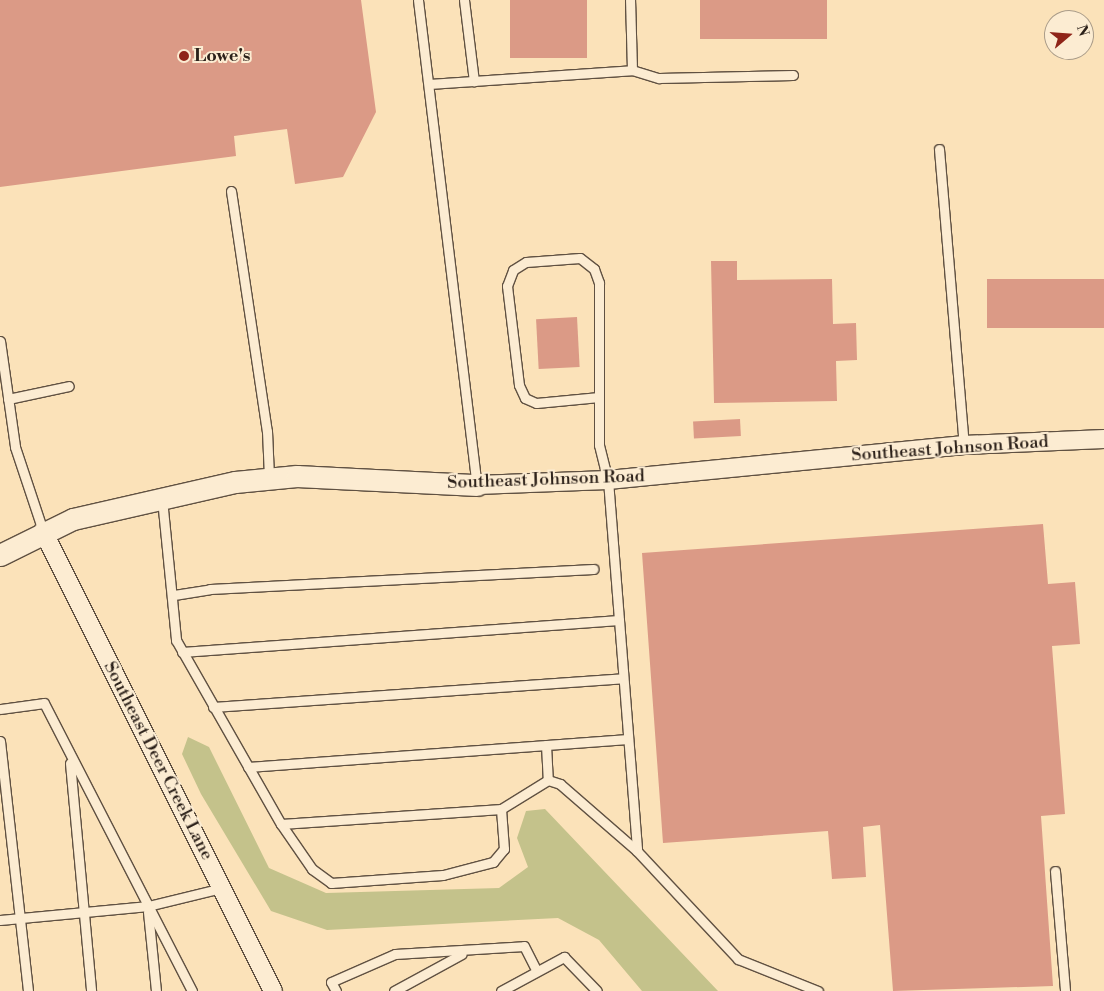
<!DOCTYPE html>
<html>
<head>
<meta charset="utf-8">
<style>
  body { margin:0 }
  #map { position:relative; width:1104px; height:991px; overflow:hidden; background:#fbe2b9; font-family:"Libre Bodoni",serif }
  div>[style] { position:absolute }
  [style*='--x'] { left:calc(var(--x)*1px); top:calc(var(--y)*1px); width:calc(var(--w)*1px); rotate:calc(var(--a)*1deg) }
  .green>* { inset:0; background:#c4c28b }
  .building>* { inset:0; background:#db9a86; transform-origin:0 0 }
  .roads { filter:drop-shadow(1px 0 #605142) drop-shadow(-1px 0 #605142) drop-shadow(0 1px #605142) drop-shadow(0 -1px #605142) }
  .service>* { height:9px; margin:-4.5px; padding:0 4.5px; transform-origin:4.5px; border-radius:4.5px; background:#fcecd2 }
  .minor>* { height:18px; margin:-9px; padding:0 9px; transform-origin:9px; border-radius:9px; background:#fcecd2 }
  .tertiary>* { height:21px; margin:-10.5px; padding:0 10.5px; transform-origin:10.5px; border-radius:10.5px; background:#fcecd2 }
  .dots>* { width:14px; height:14px; translate:-50% -50%; box-sizing:border-box; border:2px solid #fcecd2; border-radius:50% }
  span { translate:-50% -50%; white-space:nowrap; text-align:center; line-height:1.15; -webkit-text-stroke:4px #fcecd2; paint-order:stroke }
  .poi-label { font-size:18px; color:#2c211a; font-weight:700 }
  .left { translate:0 -50%; text-align:left }
  .street-label { font-size:18px; color:#2c211a }
  .north { position:absolute; left:1044px; top:10px; width:50px; height:50px; box-sizing:border-box; background:#fcecd2; border:1px solid #a99b88; border-radius:50%; rotate:72deg; font-size:14px; font-weight:700; line-height:20px; text-align:center; color:#2c211a }
  .north::after { content:''; display:block; margin:auto; width:18px; height:22px; background:#8f2418; clip-path:polygon(50% 0,100% 100%,50% 72%,0 100%) }
</style>
</head>
<body>
<div id="map">
  <div class="green">
    <i style="clip-path:polygon(188px 737px,209px 747px,269px 868px,326px 893px,499px 888px,528px 867px,517px 838px,526px 811px,545px 809px,718px 991px,642px 991px,599px 940px,558px 918px,327px 930px,271px 911px,201px 794px,182px 754px)"></i>
  </div>
  <div class="building">
    <i style="clip-path:polygon(0 0,361px 0,376px 112px,343px 177px,295px 184px,287px 129px,234px 136px,236px 156px,0 187px)"></i>
    <i style="left:510px;top:0;width:77px;height:58px"></i>
    <i style="left:700px;top:0;width:127px;height:39px"></i>
    <i style="clip-path:polygon(711px 261px,737px 261px,737px 280px,832px 279px,833px 324px,856px 323px,857px 360px,836px 361px,837px 401px,714px 403px)"></i>
    <i style="left:1104px;top:279px;width:49px;height:117px;rotate:90deg"></i>
    <i style="left:577px;top:317px;width:50px;height:41px;rotate:87deg"></i>
    <i style="left:740px;top:419px;width:17px;height:47px;rotate:87deg"></i>
    <i style="clip-path:polygon(1043px 524px,1048px 584px,1075px 582px,1080px 644px,1052px 646px,1065px 814px,1041px 816px,1053px 986px,893px 991px,880px 825px,863px 827px,866px 877px,832px 879px,828px 831px,663px 843px,642px 553px)"></i>
  </div>
  <div class="roads">
    <div class="service">
      <i style="--x:418;--y:0;--w:489;--a:83.1"></i>
      <i style="--x:464;--y:0;--w:82;--a:83"></i>
      <i style="--x:632;--y:70;--w:28;--a:17"></i>
      <i style="--x:659;--y:78;--w:134;--a:-1.3"></i>
      <i style="--x:429;--y:84;--w:203;--a:-3.9"></i>
      <i style="--x:632;--y:70;--w:70;--a:-91.6"></i>
      <i style="--x:939;--y:149;--w:297;--a:85.2"></i>
      <i style="--x:231;--y:191;--w:243;--a:81.5"></i>
      <i style="--x:267;--y:431;--w:46;--a:87.5"></i>
      <i style="--x:0;--y:341;--w:107;--a:81.9"></i>
      <i style="--x:15;--y:447;--w:89;--a:71.6"></i>
      <i style="--x:599;--y:397;--w:63;--a:174.6"></i>
      <i style="--x:536;--y:403;--w:12;--a:-156"></i>
      <i style="--x:525;--y:398;--w:14;--a:-115"></i>
      <i style="--x:519;--y:385;--w:100;--a:-96.9"></i>
      <i style="--x:507;--y:286;--w:17;--a:-69"></i>
      <i style="--x:513;--y:270;--w:15;--a:-32"></i>
      <i style="--x:526;--y:262;--w:54;--a:-4.2"></i>
      <i style="--x:580;--y:258;--w:18;--a:38"></i>
      <i style="--x:594;--y:269;--w:15;--a:70"></i>
      <i style="--x:599;--y:283;--w:162;--a:90"></i>
      <i style="--x:599;--y:445;--w:36;--a:76"></i>
      <i style="--x:608;--y:480;--w:372;--a:85.5"></i>
      <i style="--x:8;--y:399;--w:62;--a:-12"></i>
      <i style="--x:162;--y:499;--w:142;--a:84.3"></i>
      <i style="--x:176;--y:640;--w:212;--a:60.3"></i>
      <i style="--x:281;--y:824;--w:221;--a:-3.9"></i>
      <i style="--x:501;--y:809;--w:55;--a:-31.7"></i>
      <i style="--x:548;--y:780;--w:13;--a:18"></i>
      <i style="--x:560;--y:784;--w:102;--a:41"></i>
      <i style="--x:637;--y:851;--w:148;--a:46.9"></i>
      <i style="--x:738;--y:959;--w:86;--a:21.8"></i>
      <i style="--x:174;--y:595;--w:36;--a:-9"></i>
      <i style="--x:210;--y:589;--w:384;--a:-3"></i>
      <i style="--x:182;--y:652;--w:438;--a:-4.2"></i>
      <i style="--x:213;--y:707;--w:411;--a:-4"></i>
      <i style="--x:0;--y:709;--w:44;--a:-7.8"></i>
      <i style="--x:44;--y:703;--w:324;--a:62.8"></i>
      <i style="--x:0;--y:741;--w:252;--a:83.6"></i>
      <i style="--x:546;--y:745;--w:35;--a:87"></i>
      <i style="--x:70;--y:763;--w:229;--a:84.7"></i>
      <i style="--x:248;--y:767;--w:381;--a:-4.2"></i>
      <i style="--x:281;--y:824;--w:55;--a:55.4"></i>
      <i style="--x:312;--y:869;--w:24;--a:36"></i>
      <i style="--x:331;--y:883;--w:112;--a:-4.1"></i>
      <i style="--x:443;--y:875;--w:52;--a:-14.6"></i>
      <i style="--x:493;--y:862;--w:17;--a:-50"></i>
      <i style="--x:504;--y:849;--w:40;--a:-94.3"></i>
      <i style="--x:1055;--y:871;--w:120;--a:85.2"></i>
      <i style="--x:148;--y:912;--w:79;--a:84.2"></i>
      <i style="--x:0;--y:920;--w:149;--a:-5.4"></i>
      <i style="--x:148;--y:906;--w:76;--a:-13.7"></i>
      <i style="--x:336;--y:991;--w:10;--a:-119"></i>
      <i style="--x:331;--y:982;--w:70;--a:-23.6"></i>
      <i style="--x:395;--y:954;--w:129;--a:-3.5"></i>
      <i style="--x:524;--y:946;--w:28;--a:63"></i>
      <i style="--x:394;--y:991;--w:77;--a:-28.6"></i>
      <i style="--x:501;--y:991;--w:72;--a:-28.4"></i>
      <i style="--x:564;--y:957;--w:47;--a:45.9"></i>
    </div>
    <div class="minor">
      <i style="--x:477;--y:485;--w:131;--a:-2.2"></i>
      <i style="--x:608;--y:480;--w:358;--a:-5.6"></i>
      <i style="--x:964;--y:445;--w:140;--a:-2.5"></i>
      <i style="--x:43;--y:531;--w:514;--a:63.43"></i>
    </div>
    <div class="tertiary">
      <i style="--x:0;--y:555;--w:81;--a:-26.3"></i>
      <i style="--x:73;--y:519;--w:166;--a:-12.9"></i>
      <i style="--x:235;--y:482;--w:62;--a:-5.5"></i>
      <i style="--x:297;--y:476;--w:180;--a:2.9"></i>
    </div>
  </div>
  <div class="dots">
    <i style="left:184px;top:56px;background:#8f2418"></i>
  </div>
  <div class="poi-label">
    <span class="left" style="left:194px;top:56px">Lowe's</span>
  </div>
  <div class="street-label">
    <span style="left:950px;top:449px;rotate:-4deg">Southeast Johnson Road</span>
    <span style="left:546px;top:480px;rotate:-2deg">Southeast Johnson Road</span>
    <span style="left:158px;top:761px;rotate:63deg">Southeast Deer Creek Lane</span>
  </div>
  <div class="north">N</div>
</div>
</body>
</html>
